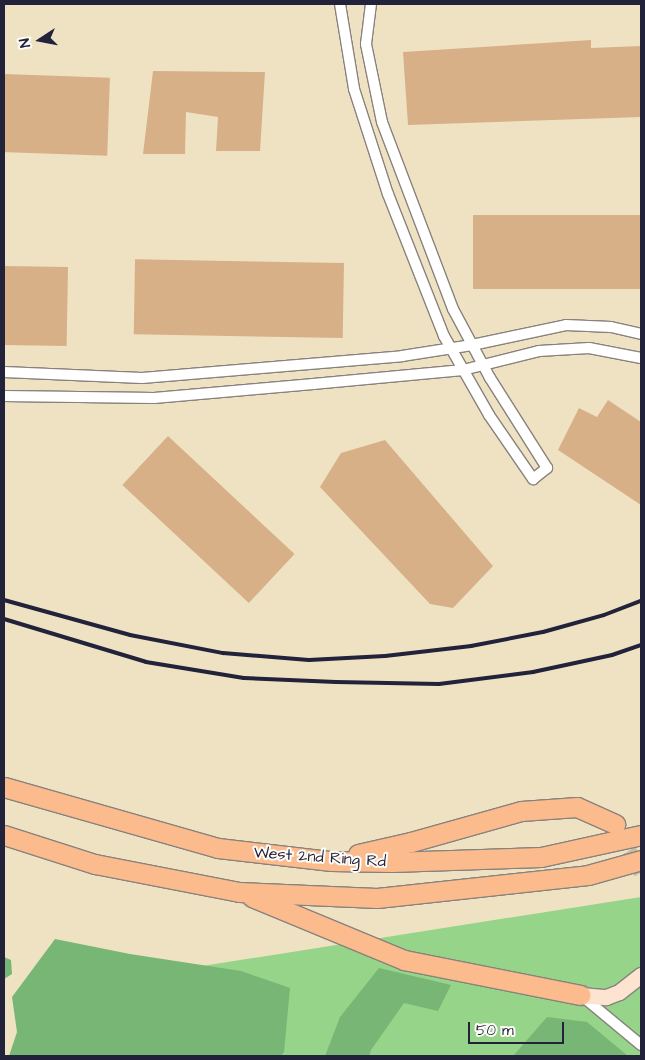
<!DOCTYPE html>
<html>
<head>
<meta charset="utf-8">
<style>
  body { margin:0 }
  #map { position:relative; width:645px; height:1060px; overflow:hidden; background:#efe2c2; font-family:"Architects Daughter",sans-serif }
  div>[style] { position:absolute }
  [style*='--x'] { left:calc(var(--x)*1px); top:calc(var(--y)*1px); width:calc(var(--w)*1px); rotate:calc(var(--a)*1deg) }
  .green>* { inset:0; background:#96d489 }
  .forest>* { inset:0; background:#78b675 }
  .building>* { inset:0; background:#d7b088; transform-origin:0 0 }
  .secondary-tunnel>* { height:15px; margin-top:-7.5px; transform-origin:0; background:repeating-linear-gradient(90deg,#c6bca7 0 15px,transparent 0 23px) }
  .roads { filter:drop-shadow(1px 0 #88827e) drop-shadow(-1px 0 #88827e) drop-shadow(0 1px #88827e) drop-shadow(0 -1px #88827e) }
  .street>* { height:10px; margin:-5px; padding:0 5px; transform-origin:5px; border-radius:5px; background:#fff }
  .secondary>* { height:15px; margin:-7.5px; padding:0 7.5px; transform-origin:7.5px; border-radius:7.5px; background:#fde4d1 }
  .highway>* { height:19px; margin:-9.5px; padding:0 9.5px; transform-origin:9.5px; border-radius:9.5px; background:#fbbb8d }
  .rail>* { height:4px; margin:-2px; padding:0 2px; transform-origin:2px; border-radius:2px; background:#22223b }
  span { translate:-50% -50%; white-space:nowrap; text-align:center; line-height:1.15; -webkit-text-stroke:4px #fdfcf7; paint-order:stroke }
  .street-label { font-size:16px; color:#22223b }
  .frame { position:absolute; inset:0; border:5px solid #22223b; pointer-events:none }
  .north { position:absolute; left:15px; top:15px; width:50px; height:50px; -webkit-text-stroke:4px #fdfcf7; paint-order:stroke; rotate:259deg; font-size:14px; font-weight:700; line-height:20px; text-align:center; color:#22223b }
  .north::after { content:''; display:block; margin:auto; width:18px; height:22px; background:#22223b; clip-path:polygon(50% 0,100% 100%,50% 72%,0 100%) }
  .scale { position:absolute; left:468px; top:1022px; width:96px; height:22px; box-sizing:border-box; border:2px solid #22223b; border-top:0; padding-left:6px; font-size:15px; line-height:18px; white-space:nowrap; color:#22223b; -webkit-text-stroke:4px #fdfcf7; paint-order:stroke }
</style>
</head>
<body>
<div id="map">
  <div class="green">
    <i style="clip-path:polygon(641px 897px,641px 1056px,61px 1056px,139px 976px)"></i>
  </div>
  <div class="forest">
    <i style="clip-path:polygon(55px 939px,130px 954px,241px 971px,290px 988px,284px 1052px,281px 1056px,9px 1056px,17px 1032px,12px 997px)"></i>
    <i style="clip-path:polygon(4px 957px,11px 960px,12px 974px,4px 979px)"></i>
    <i style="clip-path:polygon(379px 968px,451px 985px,438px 1011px,404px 1003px,371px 1050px,369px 1056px,325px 1056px,340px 1017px)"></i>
    <i style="clip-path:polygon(547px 1017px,587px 1022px,628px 1056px,513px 1056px)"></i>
  </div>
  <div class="building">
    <i style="clip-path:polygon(591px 40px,591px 48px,641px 46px,641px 117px,408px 125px,403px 52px)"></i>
    <i style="clip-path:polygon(153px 71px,265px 72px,260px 151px,216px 151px,218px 117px,186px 112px,185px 154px,143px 154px)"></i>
    <i style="left:4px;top:74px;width:106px;height:78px;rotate:2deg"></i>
    <i style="left:641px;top:215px;width:74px;height:168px;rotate:90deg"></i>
    <i style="left:344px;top:263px;width:75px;height:209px;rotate:91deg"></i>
    <i style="left:4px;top:266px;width:64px;height:79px;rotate:1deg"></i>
    <i style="clip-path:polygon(608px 400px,641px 422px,641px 505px,558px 450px,579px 408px,597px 417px)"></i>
    <i style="left:168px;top:436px;width:173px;height:67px;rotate:43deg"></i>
    <i style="clip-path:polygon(385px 440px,493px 566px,453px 608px,430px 604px,320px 487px,341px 453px)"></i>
  </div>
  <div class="secondary-tunnel">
    <i style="--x:618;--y:830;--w:48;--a:61.3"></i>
  </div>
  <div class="roads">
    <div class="street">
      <i style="--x:340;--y:4;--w:86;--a:80.6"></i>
      <i style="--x:354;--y:89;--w:110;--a:72.1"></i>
      <i style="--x:388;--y:194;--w:153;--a:68.5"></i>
      <i style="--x:444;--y:336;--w:91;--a:60.3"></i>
      <i style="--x:489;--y:415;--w:78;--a:55.5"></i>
      <i style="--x:533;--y:479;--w:18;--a:-38"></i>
      <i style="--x:547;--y:468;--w:107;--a:-122.3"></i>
      <i style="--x:490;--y:378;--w:78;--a:-118.2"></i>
      <i style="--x:453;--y:309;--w:200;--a:-110.8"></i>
      <i style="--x:382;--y:122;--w:80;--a:-101.6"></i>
      <i style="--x:366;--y:44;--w:40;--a:-82.9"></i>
      <i style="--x:4;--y:372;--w:138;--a:2.5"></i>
      <i style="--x:142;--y:378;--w:261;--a:-4.8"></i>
      <i style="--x:402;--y:356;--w:71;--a:-8.9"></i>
      <i style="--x:472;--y:345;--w:96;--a:-12"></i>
      <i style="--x:566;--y:325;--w:45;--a:2.5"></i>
      <i style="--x:611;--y:327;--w:31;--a:13"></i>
      <i style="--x:4;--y:396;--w:150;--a:0.8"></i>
      <i style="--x:154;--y:398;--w:160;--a:-5"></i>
      <i style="--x:313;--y:384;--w:151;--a:-5.3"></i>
      <i style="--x:463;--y:370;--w:78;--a:-14"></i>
      <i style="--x:539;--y:351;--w:50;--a:-3.4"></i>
      <i style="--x:589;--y:348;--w:53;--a:10.9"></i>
      <i style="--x:582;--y:996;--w:77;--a:39.7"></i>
    </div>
    <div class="secondary">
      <i style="--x:581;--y:995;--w:25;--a:5"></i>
      <i style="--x:606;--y:997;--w:14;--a:-21"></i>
      <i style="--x:619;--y:992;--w:28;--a:-38"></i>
    </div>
    <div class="highway">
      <i style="--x:4;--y:787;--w:223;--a:15.9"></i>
      <i style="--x:218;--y:848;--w:114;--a:6.6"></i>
      <i style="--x:331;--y:861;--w:61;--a:0.9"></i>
      <i style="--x:392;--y:862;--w:149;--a:-1.9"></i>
      <i style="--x:541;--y:857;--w:102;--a:-12.4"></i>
      <i style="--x:4;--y:835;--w:96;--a:17.7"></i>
      <i style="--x:95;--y:864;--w:147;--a:11"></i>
      <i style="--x:239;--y:892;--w:138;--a:2.5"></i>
      <i style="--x:377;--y:898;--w:212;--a:-6.2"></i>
      <i style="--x:588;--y:875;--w:55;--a:-15.8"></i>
      <i style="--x:358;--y:854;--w:54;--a:-12.8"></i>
      <i style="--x:411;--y:842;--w:114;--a:-15.7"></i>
      <i style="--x:521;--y:811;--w:56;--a:-4.1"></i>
      <i style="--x:577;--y:807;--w:42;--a:24.1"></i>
      <i style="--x:252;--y:897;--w:165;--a:22.5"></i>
      <i style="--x:404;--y:960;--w:180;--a:11.2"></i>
    </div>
  </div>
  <div class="rail">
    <i style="--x:4;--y:600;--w:131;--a:15.5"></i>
    <i style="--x:130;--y:635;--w:95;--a:11"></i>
    <i style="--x:223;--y:653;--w:86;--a:4.7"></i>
    <i style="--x:309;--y:660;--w:76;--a:-3"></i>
    <i style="--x:385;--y:656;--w:87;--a:-6.6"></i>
    <i style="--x:471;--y:646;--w:73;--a:-11"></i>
    <i style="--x:543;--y:632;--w:63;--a:-15.6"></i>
    <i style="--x:604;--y:615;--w:40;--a:-21"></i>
    <i style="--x:4;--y:619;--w:148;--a:16.8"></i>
    <i style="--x:146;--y:662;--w:99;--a:9.3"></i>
    <i style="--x:244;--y:678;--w:92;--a:2.5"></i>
    <i style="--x:336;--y:682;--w:103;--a:1.1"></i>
    <i style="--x:439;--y:684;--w:95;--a:-7.3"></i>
    <i style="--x:533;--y:672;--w:81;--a:-12.1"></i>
    <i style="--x:612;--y:655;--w:31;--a:-19"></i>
  </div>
  <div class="street-label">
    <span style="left:320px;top:857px;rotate:4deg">West 2nd Ring Rd</span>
  </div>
  <div class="frame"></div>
  <div class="north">N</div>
  <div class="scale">50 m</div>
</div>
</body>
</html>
